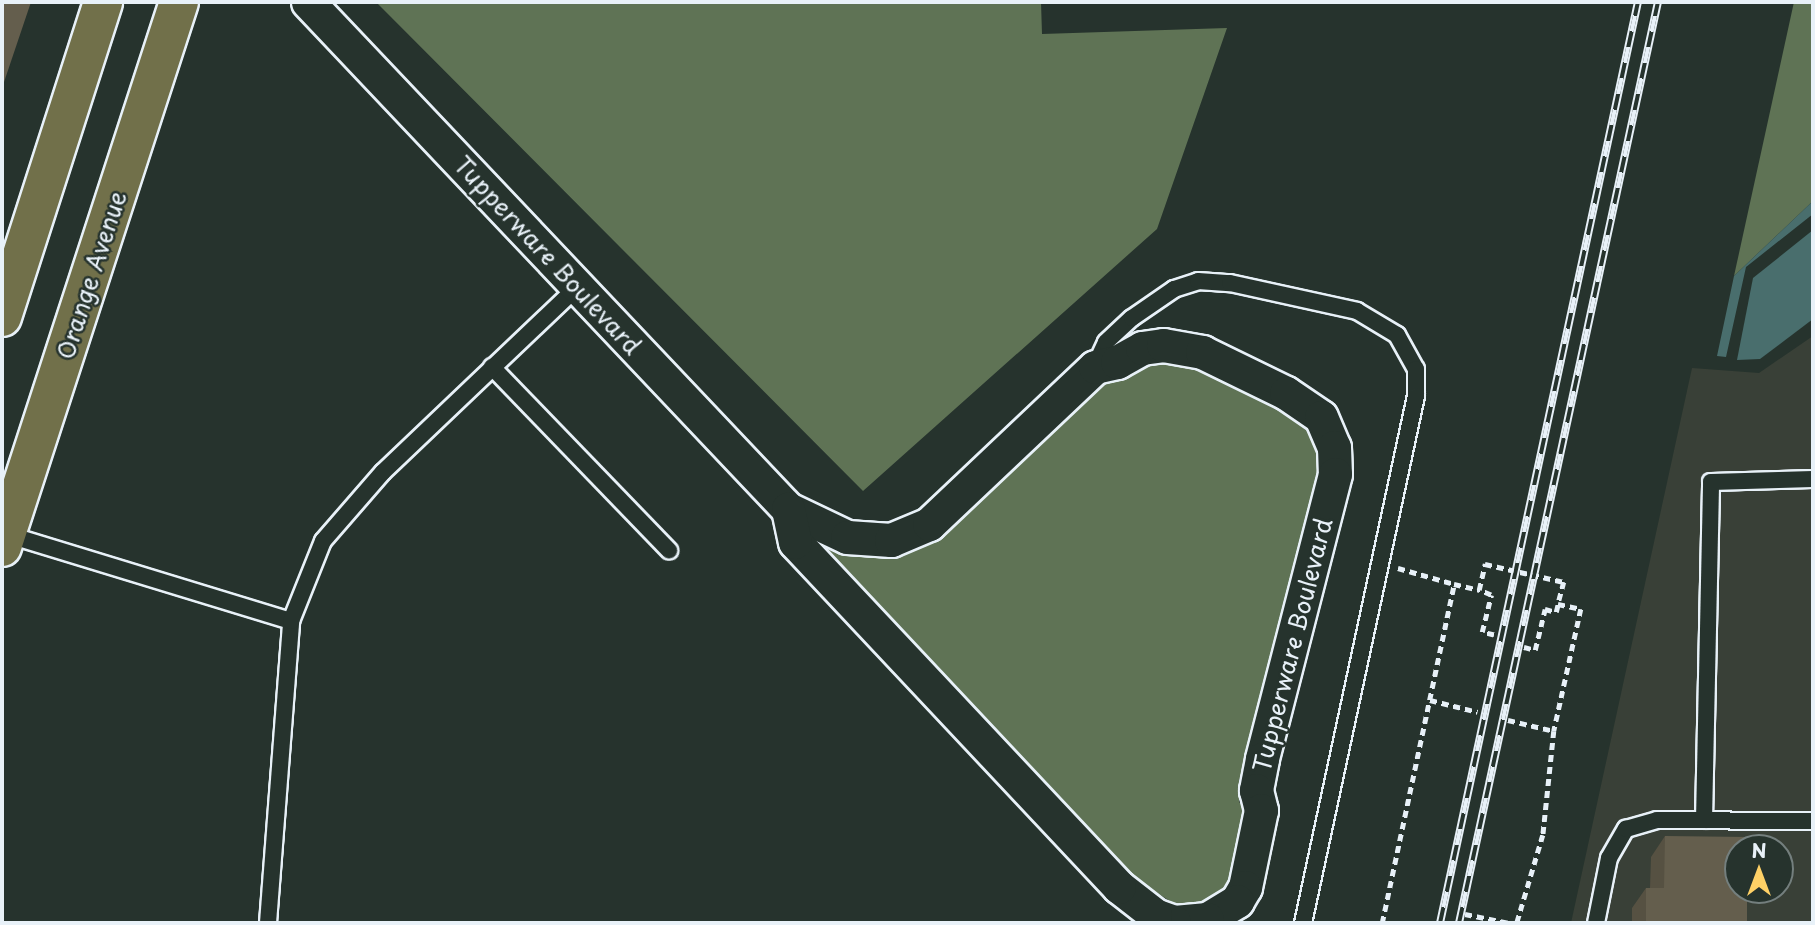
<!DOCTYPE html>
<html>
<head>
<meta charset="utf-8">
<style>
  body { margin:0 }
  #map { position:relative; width:1815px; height:925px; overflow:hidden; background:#26332d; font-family:"Playpen Sans",sans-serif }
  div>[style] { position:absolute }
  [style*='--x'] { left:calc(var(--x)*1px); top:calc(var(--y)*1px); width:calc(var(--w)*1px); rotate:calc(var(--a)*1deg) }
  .built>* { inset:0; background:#394037 }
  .green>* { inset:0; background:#5f7355 }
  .water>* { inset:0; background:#496e6d }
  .path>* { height:4.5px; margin-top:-2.25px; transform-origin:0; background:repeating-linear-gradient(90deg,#e8f1f8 0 7px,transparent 0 12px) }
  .roads { filter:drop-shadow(2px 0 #e8f1f8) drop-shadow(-2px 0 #e8f1f8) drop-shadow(0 2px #e8f1f8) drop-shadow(0 -2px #e8f1f8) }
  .lane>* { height:16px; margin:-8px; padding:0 8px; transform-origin:8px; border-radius:8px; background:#26332d }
  .street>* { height:33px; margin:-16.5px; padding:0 16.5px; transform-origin:16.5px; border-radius:16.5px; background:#26332d }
  .primary>* { height:38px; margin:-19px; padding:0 19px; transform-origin:19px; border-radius:19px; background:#71704a }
  .rail>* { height:8px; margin-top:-4px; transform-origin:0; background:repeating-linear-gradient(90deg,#26332d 0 16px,#e8f1f8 0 32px); box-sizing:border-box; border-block:2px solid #e8f1f8 }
  .wall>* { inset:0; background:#565142 }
  .building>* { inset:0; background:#645e4d }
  span { translate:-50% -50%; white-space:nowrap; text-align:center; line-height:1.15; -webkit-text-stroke:5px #26332d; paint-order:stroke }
  .street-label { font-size:24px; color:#e8f1f8 }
  .frame { position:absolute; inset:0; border:4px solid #e8f1f8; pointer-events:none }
  .north { position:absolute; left:1724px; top:834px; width:70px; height:70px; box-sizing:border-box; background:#26332d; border:2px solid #747f7e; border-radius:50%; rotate:0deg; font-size:19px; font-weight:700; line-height:28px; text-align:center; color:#e8f1f8 }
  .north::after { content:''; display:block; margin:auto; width:24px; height:32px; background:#ffd166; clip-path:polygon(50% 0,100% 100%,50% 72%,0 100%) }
</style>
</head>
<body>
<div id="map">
  <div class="built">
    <i style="clip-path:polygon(evenodd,1813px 336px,1813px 923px,1571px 923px,1692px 368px,1759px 373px,1813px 336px,1738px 848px,1780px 848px,1780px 890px,1738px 890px,1738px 848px)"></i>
  </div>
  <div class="green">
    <i style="clip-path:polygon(376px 2px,1041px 2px,1042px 34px,1227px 28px,1157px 229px,863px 491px)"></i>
    <i style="clip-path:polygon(1794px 2px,1813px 2px,1813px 201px,1734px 276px)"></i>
    <i style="clip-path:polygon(1163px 361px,1197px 367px,1280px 408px,1310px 427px,1320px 450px,1320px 472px,1244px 777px,1239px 779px,1239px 802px,1247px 810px,1232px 881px,1203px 904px,1176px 905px,1128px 874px,810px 535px,842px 552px,865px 557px,915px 549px,938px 537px,1101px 382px)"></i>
  </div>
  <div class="water">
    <i style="clip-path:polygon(1813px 201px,1813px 214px,1746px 267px,1726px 357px,1717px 356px,1734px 276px)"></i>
    <i style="clip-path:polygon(1813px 230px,1813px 319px,1760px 359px,1737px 360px,1753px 278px)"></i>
  </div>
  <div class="path">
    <i style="--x:1398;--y:568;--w:58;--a:15.9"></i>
    <i style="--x:1494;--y:635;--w:12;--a:-166"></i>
    <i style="--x:1482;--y:632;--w:38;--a:-76"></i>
    <i style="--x:1491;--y:595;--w:13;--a:-157"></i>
    <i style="--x:1479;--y:590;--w:27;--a:-77"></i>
    <i style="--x:1485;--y:564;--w:81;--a:12.8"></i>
    <i style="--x:1564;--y:582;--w:23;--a:105"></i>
    <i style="--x:1558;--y:604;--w:24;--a:12"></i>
    <i style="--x:1581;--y:609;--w:125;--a:102.5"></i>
    <i style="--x:1554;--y:731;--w:105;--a:96"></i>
    <i style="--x:1543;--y:835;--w:92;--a:106.5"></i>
    <i style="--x:1524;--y:647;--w:11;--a:15"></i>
    <i style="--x:1535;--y:650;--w:42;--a:-76.3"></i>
    <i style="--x:1545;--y:609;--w:11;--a:15"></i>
    <i style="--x:1556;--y:612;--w:8;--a:-76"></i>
    <i style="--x:1430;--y:700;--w:49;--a:14"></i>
    <i style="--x:1508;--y:720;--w:47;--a:13.4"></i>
    <i style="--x:1465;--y:914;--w:45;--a:11.6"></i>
    <i style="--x:1382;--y:923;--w:347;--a:-78"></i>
    <i style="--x:1454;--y:584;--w:26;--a:13"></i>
  </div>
  <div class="roads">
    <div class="lane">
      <i style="--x:1095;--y:366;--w:26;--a:-65"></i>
      <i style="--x:1106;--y:342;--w:35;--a:-43"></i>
      <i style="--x:1132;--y:318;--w:51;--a:-34.6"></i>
      <i style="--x:1174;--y:289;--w:25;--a:-18"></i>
      <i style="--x:1198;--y:281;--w:32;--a:4"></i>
      <i style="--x:1230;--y:283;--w:130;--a:12.4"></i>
      <i style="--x:1357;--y:311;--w:47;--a:31"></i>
      <i style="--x:1397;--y:335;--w:39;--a:61"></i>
      <i style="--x:1416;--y:369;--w:27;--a:90"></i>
      <i style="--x:1416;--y:396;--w:539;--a:102.1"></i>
      <i style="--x:492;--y:367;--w:255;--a:46"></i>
      <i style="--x:6;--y:534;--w:298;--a:17"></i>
      <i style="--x:1704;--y:820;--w:338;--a:-88.8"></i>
      <i style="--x:1711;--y:482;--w:102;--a:-1.7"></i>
      <i style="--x:268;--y:923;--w:303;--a:-85.6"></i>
      <i style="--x:291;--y:621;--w:86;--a:-68.2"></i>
      <i style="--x:323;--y:541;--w:91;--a:-49"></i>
      <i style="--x:383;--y:472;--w:269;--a:-43.6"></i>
      <i style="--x:1596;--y:923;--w:66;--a:-78.7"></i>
      <i style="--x:1609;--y:858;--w:34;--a:-60"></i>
      <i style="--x:1626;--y:829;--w:32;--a:-16"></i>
      <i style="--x:1657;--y:820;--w:156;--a:0.4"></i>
    </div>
    <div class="street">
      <i style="--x:308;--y:2;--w:698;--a:46.57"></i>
      <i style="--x:788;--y:509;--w:65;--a:25.4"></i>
      <i style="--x:847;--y:537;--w:44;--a:3.9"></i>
      <i style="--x:891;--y:540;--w:41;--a:-22.8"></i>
      <i style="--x:929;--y:524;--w:228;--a:-43.4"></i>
      <i style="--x:1095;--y:367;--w:23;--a:-13"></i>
      <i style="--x:1117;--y:362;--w:29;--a:-29"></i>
      <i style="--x:1142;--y:348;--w:21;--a:-8"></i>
      <i style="--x:1163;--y:345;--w:40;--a:10"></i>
      <i style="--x:1202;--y:352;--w:93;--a:26"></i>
      <i style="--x:1286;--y:393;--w:42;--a:34.4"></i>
      <i style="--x:1321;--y:417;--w:33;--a:67"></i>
      <i style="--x:1334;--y:447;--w:27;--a:88"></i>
      <i style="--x:1335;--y:474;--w:294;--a:104.4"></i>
      <i style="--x:1262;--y:759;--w:32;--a:101"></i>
      <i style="--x:1256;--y:790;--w:21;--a:76"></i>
      <i style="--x:1261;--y:810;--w:79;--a:101.7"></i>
      <i style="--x:1245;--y:887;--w:16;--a:120"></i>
      <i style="--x:1237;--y:901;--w:35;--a:149"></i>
      <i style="--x:1207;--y:919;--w:33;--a:175"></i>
      <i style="--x:1174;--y:922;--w:20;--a:-160"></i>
      <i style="--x:1155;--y:915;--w:46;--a:-142.1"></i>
      <i style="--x:1119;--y:887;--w:473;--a:-133.2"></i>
      <i style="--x:795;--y:542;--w:34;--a:-102"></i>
    </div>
    <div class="primary">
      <i style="--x:2;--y:317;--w:331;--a:-72.2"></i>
      <i style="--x:2;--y:547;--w:573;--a:-72.01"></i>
    </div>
  </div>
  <div class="rail">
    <i style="--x:1440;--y:923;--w:942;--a:-77.87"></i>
    <i style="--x:1459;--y:923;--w:942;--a:-77.81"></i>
  </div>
  <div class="wall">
    <i style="clip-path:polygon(1665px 836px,1747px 923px,1632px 923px,1632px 908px,1646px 888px,1650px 888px,1651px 857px)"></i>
  </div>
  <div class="building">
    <i style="clip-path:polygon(2px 2px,31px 2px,2px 88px)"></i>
    <i style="clip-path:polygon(1665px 836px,1748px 837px,1747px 848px,1738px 848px,1738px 890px,1747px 890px,1747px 923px,1646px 923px,1646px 888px,1664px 888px)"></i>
  </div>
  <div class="street-label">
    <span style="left:548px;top:255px;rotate:47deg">Tupperware Boulevard</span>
    <span style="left:91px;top:275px;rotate:-72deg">Orange Avenue</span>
    <span style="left:1292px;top:645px;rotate:-76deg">Tupperware Boulevard</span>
  </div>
  <div class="frame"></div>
  <div class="north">N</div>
</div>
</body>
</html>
